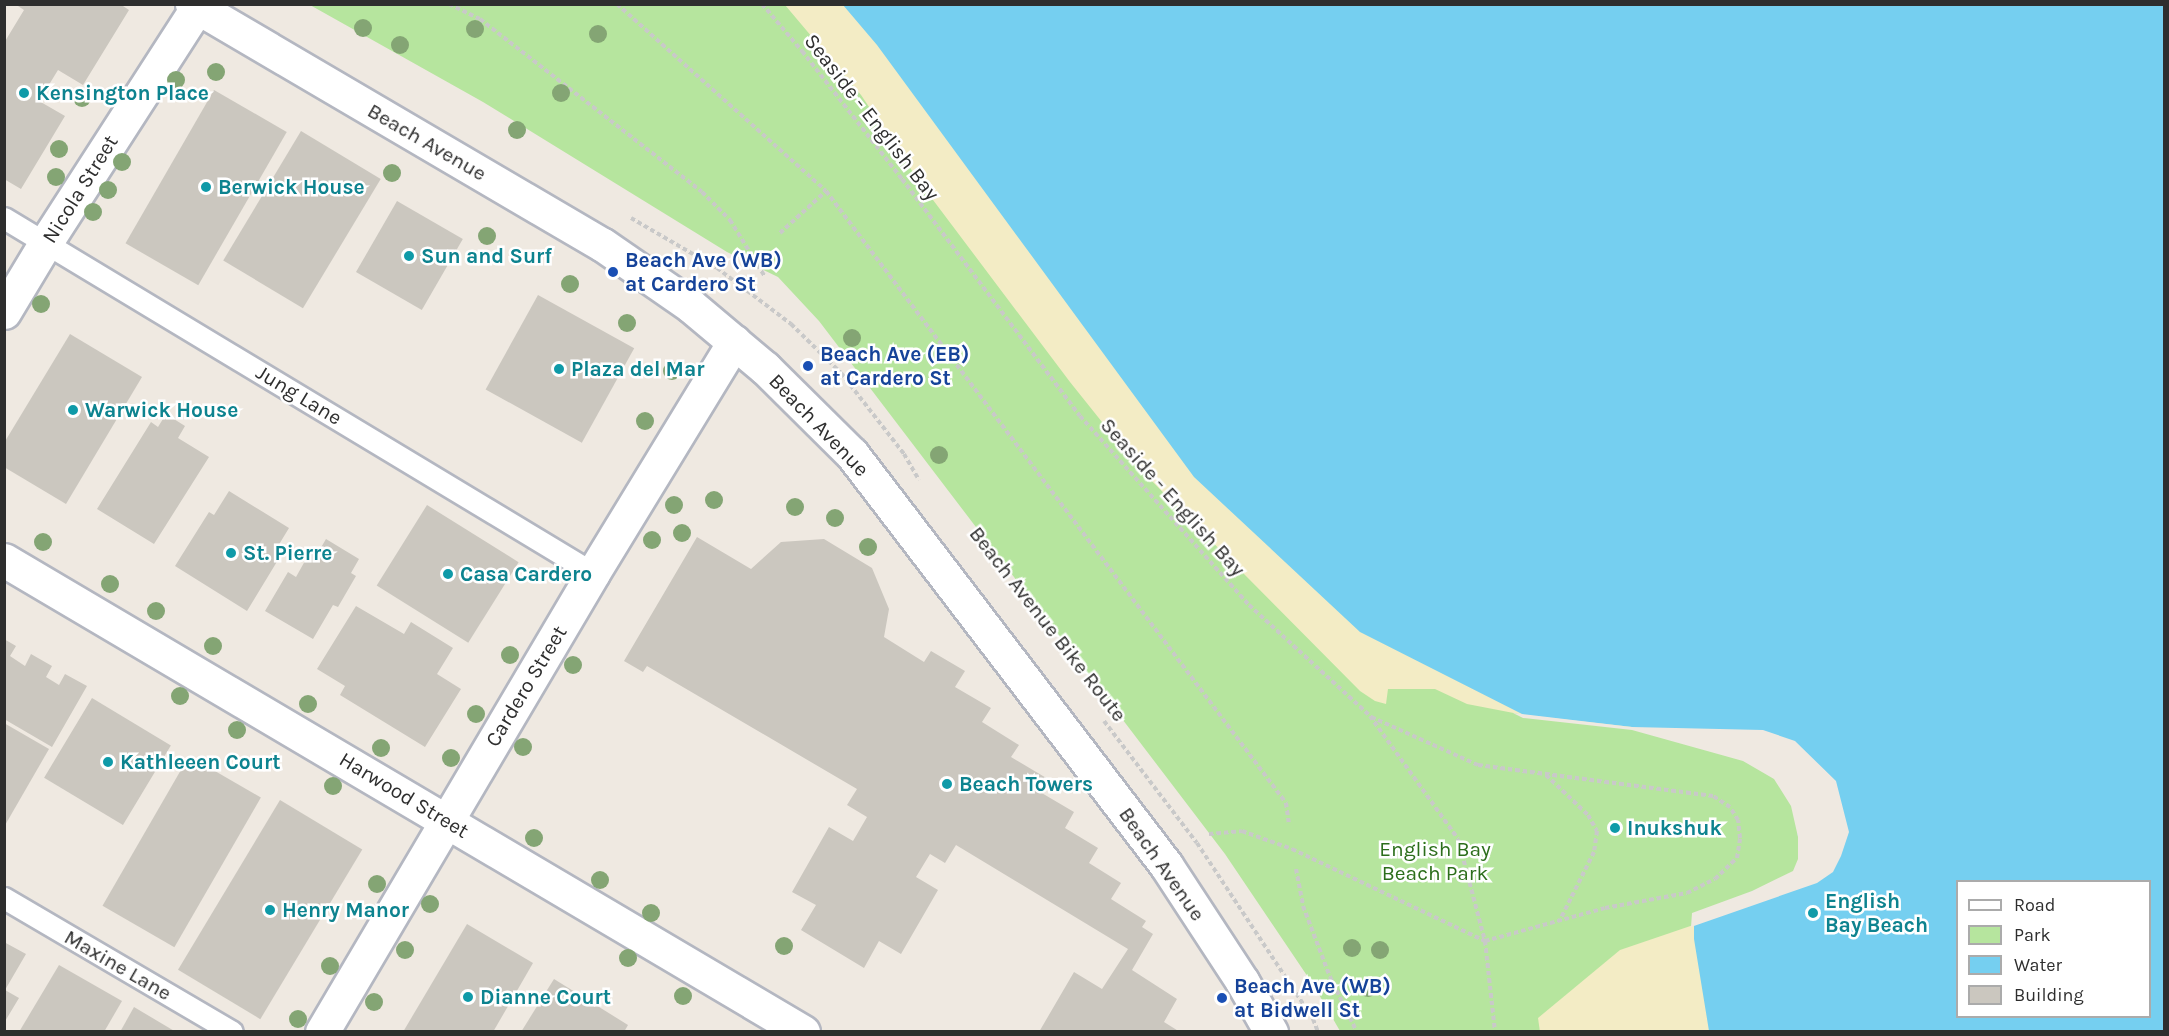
<!DOCTYPE html>
<html>
<head>
<meta charset="utf-8">
<style>
  body { margin:0 }
  #map { position:relative; width:2169px; height:1036px; overflow:hidden; background:#efe9e1; font-family:Karla,sans-serif }
  div>[style] { position:absolute }
  [style*='--x'] { left:calc(var(--x)*1px); top:calc(var(--y)*1px); width:calc(var(--w)*1px); rotate:calc(var(--a)*1deg) }
  .green>* { inset:0; background:#b6e59e }
  .sand>* { inset:0; background:#f3ecc5 }
  .water>* { inset:0; background:#75cff0 }
  .pier>* { inset:0; background:#efe9e1 }
  .building>* { inset:0; background:#cbc7bf; transform-origin:0 0 }
  .path>* { height:4px; margin-top:-2px; transform-origin:0; background:repeating-linear-gradient(90deg,#c9c9c9 0 4.5px,transparent 0 7.5px) }
  .roads { filter:drop-shadow(2px 0 #b4b7c1) drop-shadow(-2px 0 #b4b7c1) drop-shadow(0 2px #b4b7c1) drop-shadow(0 -2px #b4b7c1) }
  .service>* { height:21px; margin:-10.5px; padding:0 10.5px; transform-origin:10.5px; border-radius:10.5px; background:#fff }
  .minor>* { height:33px; margin:-16.5px; padding:0 16.5px; transform-origin:16.5px; border-radius:16.5px; background:#fff }
  .tertiary>* { height:33px; margin:-16.5px; padding:0 16.5px; transform-origin:16.5px; border-radius:16.5px; background:#fff }
  .trees>* { width:18px; height:18px; margin:-9px; border-radius:50%; background:#84a574 }
  .dots>* { width:16px; height:16px; translate:-50% -50%; box-sizing:border-box; border:3px solid #fff; border-radius:50% }
  span { translate:-50% -50%; white-space:nowrap; text-align:center; line-height:1.15; -webkit-text-stroke:5px #fff; paint-order:stroke }
  .culture-label { font-size:21px; color:#0d838f; font-weight:700 }
  .left { translate:0 -50%; text-align:left }
  .street-label { font-size:21px; color:#2e2e2e }
  .transit-label { font-size:21px; color:#164399; font-weight:700 }
  .park-label { font-size:21px; color:#2c6e1b }
  .frame { position:absolute; inset:0; border:6px solid #2e2e2e; pointer-events:none }
  .legend { position:absolute; left:1956px; top:880px; width:195px; height:138px; box-sizing:border-box; background:#fff; border:2px solid #ababab; margin:0; padding:8px 10px; list-style:none; font-size:18px; color:#2e2e2e }
  .legend li { display:flex; align-items:center; gap:12px; height:30px }
  .legend b { width:30px; border:2px solid #ababab }
</style>
</head>
<body>
<div id="map">
  <div class="green">
    <i style="clip-path:polygon(310px 5px,843px 5px,1632px 727px,1744px 759px,1776px 777px,1794px 805px,1801px 860px,1709px 1031px,1340px 1031px,1314px 986px,1225px 854px,819px 321px,778px 277px,727px 252px,483px 102px)"></i>
  </div>
  <div class="sand">
    <i style="clip-path:polygon(785px 5px,920px 5px,1632px 727px,1524px 715px,1467px 704px,1435px 689px,1388px 689px,1386px 704px,1375px 701px,1360px 691px,1138px 467px,1070px 382px,921px 184px,861px 95px)"></i>
    <i style="clip-path:polygon(1817px 883px,1936px 1031px,1540px 1032px,1538px 1018px,1620px 950px)"></i>
  </div>
  <div class="water">
    <i style="clip-path:polygon(evenodd,843px 5px,2164px 5px,2164px 1031px,1709px 1031px,1694px 939px,1694px 916px,1795px 873px,1801px 860px,1794px 805px,1776px 777px,1744px 759px,1632px 727px,1524px 715px,1360px 632px,1194px 477px,877px 45px,843px 5px,1958px 882px,2150px 882px,2150px 1016px,1958px 1016px,1958px 882px)"></i>
  </div>
  <div class="pier">
    <i style="clip-path:polygon(1513px 713px,1632px 727px,1763px 730px,1795px 741px,1836px 781px,1849px 832px,1841px 856px,1833px 872px,1817px 883px,1691px 927px,1692px 913px,1752px 891px,1793px 871px,1798px 859px,1798px 837px,1791px 806px,1774px 779px,1743px 761px,1632px 730px,1523px 718px)"></i>
  </div>
  <div class="building">
    <i style="clip-path:polygon(15px 4px,120px 4px,129px 10px,83px 85px,58px 70px,39px 101px,65px 116px,21px 189px,4px 179px,4px 43px,24px 10px)"></i>
    <i style="left:214px;top:90px;width:84px;height:177px;rotate:30deg"></i>
    <i style="left:301px;top:131px;width:93px;height:151px;rotate:31deg"></i>
    <i style="left:397px;top:201px;width:76px;height:82px;rotate:30deg"></i>
    <i style="left:538px;top:295px;width:110px;height:108px;rotate:29deg"></i>
    <i style="clip-path:polygon(70px 334px,142px 377px,66px 504px,4px 467px,4px 443px)"></i>
    <i style="clip-path:polygon(166px 414px,185px 426px,178px 438px,209px 457px,154px 544px,97px 509px,151px 422px,158px 427px)"></i>
    <i style="clip-path:polygon(229px 491px,289px 528px,275px 551px,281px 555px,247px 611px,175px 566px,209px 512px,214px 515px)"></i>
    <i style="left:427px;top:505px;width:108px;height:95px;rotate:32deg"></i>
    <i style="clip-path:polygon(697px 537px,751px 569px,781px 542px,824px 539px,872px 568px,889px 609px,884px 637px,924px 662px,931px 651px,965px 671px,955px 687px,991px 708px,982px 722px,1019px 745px,1011px 757px,1048px 779px,1040px 792px,1074px 812px,1065px 828px,1098px 848px,1089px 863px,1121px 883px,1111px 899px,1146px 921px,1142px 927px,1153px 934px,1132px 970px,1177px 999px,1164px 1022px,1180px 1032px,1039px 1032px,1074px 972px,1102px 989px,1128px 949px,956px 845px,945px 863px,930px 854px,916px 877px,938px 890px,901px 954px,879px 941px,864px 968px,801px 930px,816px 905px,792px 892px,829px 827px,853px 841px,867px 817px,847px 805px,857px 789px,647px 666px,643px 672px,624px 661px)"></i>
    <i style="clip-path:polygon(326px 539px,359px 559px,351px 573px,356px 576px,338px 607px,333px 605px,313px 639px,265px 611px,288px 572px,296px 577px,310px 552px,316px 556px)"></i>
    <i style="clip-path:polygon(356px 606px,404px 634px,411px 622px,453px 648px,437px 674px,461px 689px,425px 747px,340px 695px,345px 686px,317px 669px)"></i>
    <i style="clip-path:polygon(4px 639px,16px 646px,10px 656px,25px 666px,31px 654px,52px 666px,46px 677px,59px 685px,65px 674px,87px 686px,52px 747px,4px 719px)"></i>
    <i style="left:92px;top:698px;width:92px;height:93px;rotate:31deg"></i>
    <i style="clip-path:polygon(4px 723px,49px 749px,4px 827px)"></i>
    <i style="left:189px;top:756px;width:83px;height:173px;rotate:30deg"></i>
    <i style="left:280px;top:800px;width:96px;height:198px;rotate:31deg"></i>
    <i style="clip-path:polygon(467px 924px,533px 963px,493px 1032px,403px 1032px)"></i>
    <i style="clip-path:polygon(4px 942px,26px 954px,5px 990px,19px 998px,4px 1023px)"></i>
    <i style="clip-path:polygon(59px 965px,122px 1001px,104px 1032px,19px 1032px)"></i>
    <i style="clip-path:polygon(554px 979px,628px 1025px,624px 1032px,521px 1032px)"></i>
    <i style="clip-path:polygon(134px 1007px,176px 1032px,120px 1032px)"></i>
  </div>
  <div class="path">
    <i style="--x:449;--y:4;--w:34;--a:26"></i>
    <i style="--x:480;--y:19;--w:281;--a:37.9"></i>
    <i style="--x:702;--y:192;--w:40;--a:45"></i>
    <i style="--x:730;--y:220;--w:67;--a:58.4"></i>
    <i style="--x:617;--y:4;--w:280;--a:41.8"></i>
    <i style="--x:826;--y:191;--w:766;--a:53.07"></i>
    <i style="--x:1286;--y:803;--w:21;--a:82"></i>
    <i style="--x:762;--y:4;--w:62;--a:49.6"></i>
    <i style="--x:802;--y:51;--w:162;--a:52"></i>
    <i style="--x:902;--y:179;--w:296;--a:53.1"></i>
    <i style="--x:1080;--y:416;--w:254;--a:48.2"></i>
    <i style="--x:1249;--y:605;--w:164;--a:42.5"></i>
    <i style="--x:1370;--y:716;--w:151;--a:54.4"></i>
    <i style="--x:1458;--y:839;--w:106;--a:75.2"></i>
    <i style="--x:1485;--y:941;--w:92;--a:83.7"></i>
    <i style="--x:631;--y:218;--w:99;--a:30.2"></i>
    <i style="--x:717;--y:268;--w:93;--a:37.1"></i>
    <i style="--x:791;--y:324;--w:70;--a:44.4"></i>
    <i style="--x:841;--y:373;--w:103;--a:52.1"></i>
    <i style="--x:904;--y:454;--w:30;--a:60"></i>
    <i style="--x:780;--y:233;--w:62;--a:-42.4"></i>
    <i style="--x:1104;--y:721;--w:153;--a:52.7"></i>
    <i style="--x:1197;--y:843;--w:211;--a:56.6"></i>
    <i style="--x:1313;--y:1019;--w:14;--a:69"></i>
    <i style="--x:1546;--y:775;--w:58;--a:43.6"></i>
    <i style="--x:1588;--y:815;--w:18;--a:61"></i>
    <i style="--x:1597;--y:831;--w:21;--a:98"></i>
    <i style="--x:1594;--y:852;--w:76;--a:116.6"></i>
    <i style="--x:1209;--y:834;--w:33;--a:-5"></i>
    <i style="--x:1242;--y:831;--w:53;--a:19.8"></i>
    <i style="--x:1292;--y:849;--w:214;--a:25.5"></i>
    <i style="--x:1485;--y:941;--w:124;--a:-15.4"></i>
    <i style="--x:1605;--y:908;--w:83;--a:-10.4"></i>
    <i style="--x:1687;--y:893;--w:31;--a:-27"></i>
    <i style="--x:1715;--y:879;--w:30;--a:-44"></i>
    <i style="--x:1737;--y:858;--w:20;--a:-81"></i>
    <i style="--x:1740;--y:838;--w:18;--a:-96"></i>
    <i style="--x:1738;--y:820;--w:15;--a:-122"></i>
    <i style="--x:1730;--y:807;--w:20;--a:-147"></i>
    <i style="--x:1713;--y:796;--w:237;--a:-172.5"></i>
    <i style="--x:1478;--y:765;--w:117;--a:-155.8"></i>
    <i style="--x:1296;--y:869;--w:38;--a:79"></i>
    <i style="--x:1303;--y:906;--w:76;--a:69.2"></i>
    <i style="--x:1330;--y:977;--w:61;--a:63.9"></i>
  </div>
  <div class="roads">
    <div class="service">
      <i style="--x:4;--y:218;--w:688;--a:31.08"></i>
      <i style="--x:4;--y:898;--w:264;--a:30.4"></i>
    </div>
    <div class="minor">
      <i style="--x:4;--y:312;--w:82;--a:-59"></i>
      <i style="--x:46;--y:242;--w:278;--a:-57.2"></i>
      <i style="--x:4;--y:560;--w:928;--a:30.57"></i>
      <i style="--x:322;--y:1032;--w:533;--a:-59.44"></i>
      <i style="--x:593;--y:573;--w:271;--a:-58.6"></i>
    </div>
    <div class="tertiary">
      <i style="--x:192;--y:4;--w:476;--a:30.4"></i>
      <i style="--x:603;--y:245;--w:107;--a:34.7"></i>
      <i style="--x:691;--y:306;--w:97;--a:40"></i>
      <i style="--x:765;--y:368;--w:122;--a:44.7"></i>
      <i style="--x:852;--y:454;--w:517;--a:52.62"></i>
      <i style="--x:1166;--y:865;--w:139;--a:56.8"></i>
      <i style="--x:1242;--y:981;--w:59;--a:60.4"></i>
    </div>
  </div>
  <div class="trees">
    <i style="left:363px;top:28px"></i>
    <i style="left:475px;top:29px"></i>
    <i style="left:598px;top:34px"></i>
    <i style="left:400px;top:45px"></i>
    <i style="left:216px;top:72px"></i>
    <i style="left:176px;top:80px"></i>
    <i style="left:561px;top:93px"></i>
    <i style="left:82px;top:98px"></i>
    <i style="left:517px;top:130px"></i>
    <i style="left:59px;top:149px"></i>
    <i style="left:122px;top:162px"></i>
    <i style="left:392px;top:173px"></i>
    <i style="left:56px;top:177px"></i>
    <i style="left:108px;top:190px"></i>
    <i style="left:93px;top:212px"></i>
    <i style="left:487px;top:236px"></i>
    <i style="left:570px;top:284px"></i>
    <i style="left:41px;top:304px"></i>
    <i style="left:627px;top:323px"></i>
    <i style="left:852px;top:338px"></i>
    <i style="left:672px;top:371px"></i>
    <i style="left:645px;top:421px"></i>
    <i style="left:939px;top:455px"></i>
    <i style="left:714px;top:500px"></i>
    <i style="left:674px;top:505px"></i>
    <i style="left:795px;top:507px"></i>
    <i style="left:835px;top:518px"></i>
    <i style="left:682px;top:533px"></i>
    <i style="left:652px;top:540px"></i>
    <i style="left:43px;top:542px"></i>
    <i style="left:868px;top:547px"></i>
    <i style="left:110px;top:584px"></i>
    <i style="left:156px;top:611px"></i>
    <i style="left:213px;top:646px"></i>
    <i style="left:510px;top:655px"></i>
    <i style="left:573px;top:665px"></i>
    <i style="left:180px;top:696px"></i>
    <i style="left:308px;top:704px"></i>
    <i style="left:476px;top:714px"></i>
    <i style="left:237px;top:730px"></i>
    <i style="left:523px;top:747px"></i>
    <i style="left:381px;top:748px"></i>
    <i style="left:451px;top:758px"></i>
    <i style="left:333px;top:786px"></i>
    <i style="left:534px;top:838px"></i>
    <i style="left:600px;top:880px"></i>
    <i style="left:377px;top:884px"></i>
    <i style="left:430px;top:904px"></i>
    <i style="left:651px;top:913px"></i>
    <i style="left:784px;top:946px"></i>
    <i style="left:1352px;top:948px"></i>
    <i style="left:405px;top:950px"></i>
    <i style="left:1380px;top:950px"></i>
    <i style="left:628px;top:958px"></i>
    <i style="left:330px;top:966px"></i>
    <i style="left:1368px;top:988px"></i>
    <i style="left:683px;top:996px"></i>
    <i style="left:374px;top:1002px"></i>
    <i style="left:298px;top:1019px"></i>
  </div>
  <div class="dots">
    <i style="left:24px;top:93px;background:#0f9aa8"></i>
    <i style="left:206px;top:187px;background:#0f9aa8"></i>
    <i style="left:409px;top:256px;background:#0f9aa8"></i>
    <i style="left:613px;top:272px;background:#1a4fb4"></i>
    <i style="left:808px;top:366px;background:#1a4fb4"></i>
    <i style="left:559px;top:369px;background:#0f9aa8"></i>
    <i style="left:73px;top:410px;background:#0f9aa8"></i>
    <i style="left:231px;top:553px;background:#0f9aa8"></i>
    <i style="left:448px;top:574px;background:#0f9aa8"></i>
    <i style="left:108px;top:762px;background:#0f9aa8"></i>
    <i style="left:947px;top:784px;background:#0f9aa8"></i>
    <i style="left:1615px;top:828px;background:#0f9aa8"></i>
    <i style="left:270px;top:910px;background:#0f9aa8"></i>
    <i style="left:1813px;top:913px;background:#0f9aa8"></i>
    <i style="left:468px;top:997px;background:#0f9aa8"></i>
    <i style="left:1222px;top:998px;background:#1a4fb4"></i>
  </div>
  <div class="culture-label">
    <span class="left" style="left:36px;top:93px">Kensington Place</span>
    <span class="left" style="left:218px;top:187px">Berwick House</span>
    <span class="left" style="left:421px;top:256px">Sun and Surf</span>
    <span class="left" style="left:571px;top:369px">Plaza del Mar</span>
    <span class="left" style="left:85px;top:410px">Warwick House</span>
    <span class="left" style="left:243px;top:553px">St. Pierre</span>
    <span class="left" style="left:460px;top:574px">Casa Cardero</span>
    <span class="left" style="left:120px;top:762px">Kathleeen Court</span>
    <span class="left" style="left:959px;top:784px">Beach Towers</span>
    <span class="left" style="left:1627px;top:828px">Inukshuk</span>
    <span class="left" style="left:1825px;top:913px">English<br>Bay Beach</span>
    <span class="left" style="left:282px;top:910px">Henry Manor</span>
    <span class="left" style="left:480px;top:997px">Dianne Court</span>
  </div>
  <div class="street-label">
    <span style="left:872px;top:117px;rotate:52deg">Seaside - English Bay</span>
    <span style="left:427px;top:142px;rotate:30deg">Beach Avenue</span>
    <span style="left:80px;top:189px;rotate:-58deg">Nicola Street</span>
    <span style="left:299px;top:395px;rotate:31deg">Jung Lane</span>
    <span style="left:819px;top:425px;rotate:46deg">Beach Avenue</span>
    <span style="left:1173px;top:497px;rotate:48deg">Seaside - English Bay</span>
    <span style="left:1048px;top:624px;rotate:52deg">Beach Avenue Bike Route</span>
    <span style="left:526px;top:686px;rotate:-59deg">Cardero Street</span>
    <span style="left:404px;top:795px;rotate:31deg">Harwood Street</span>
    <span style="left:1162px;top:864px;rotate:55deg">Beach Avenue</span>
    <span style="left:118px;top:965px;rotate:30deg">Maxine Lane</span>
  </div>
  <div class="transit-label">
    <span class="left" style="left:625px;top:272px">Beach Ave (WB)<br>at Cardero St</span>
    <span class="left" style="left:820px;top:366px">Beach Ave (EB)<br>at Cardero St</span>
    <span class="left" style="left:1234px;top:998px">Beach Ave (WB)<br>at Bidwell St</span>
  </div>
  <div class="park-label">
    <span style="left:1435px;top:861px">English Bay<br>Beach Park</span>
  </div>
  <div class="frame"></div>
  <ul class="legend">
  <li><b style="height:8px;background:#fff"></b>Road</li>
  <li><b style="height:16px;background:#b6e59e"></b>Park</li>
  <li><b style="height:16px;background:#75cff0"></b>Water</li>
  <li><b style="height:16px;background:#cbc7bf"></b>Building</li>
  </ul>
</div>
</body>
</html>
